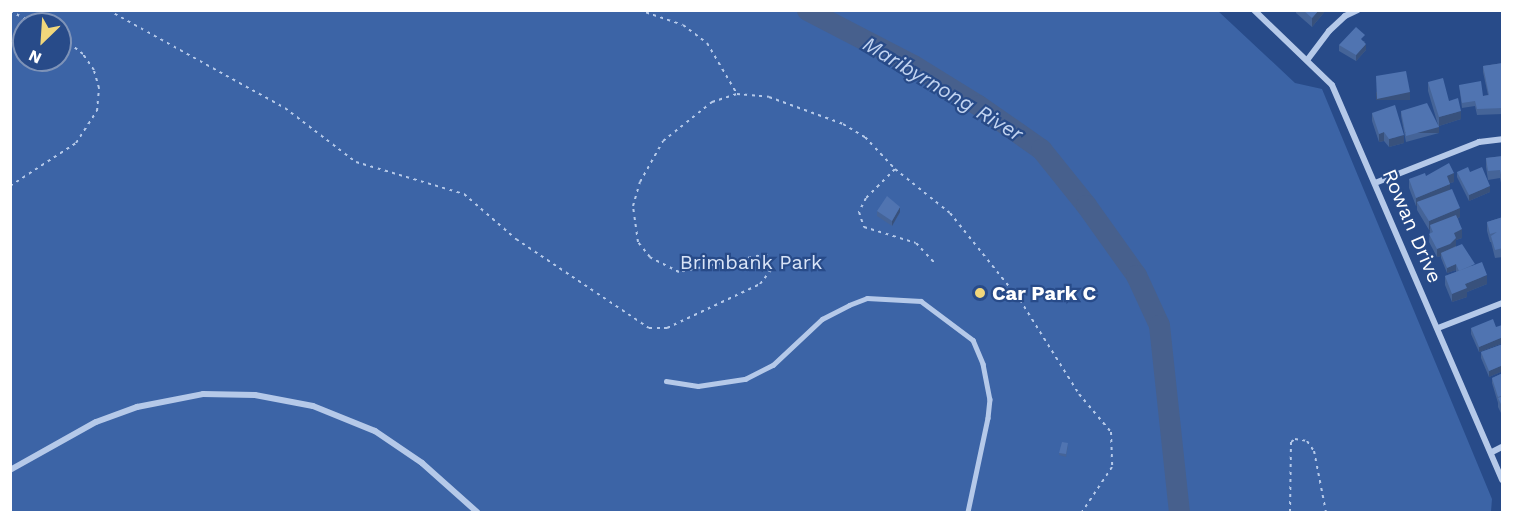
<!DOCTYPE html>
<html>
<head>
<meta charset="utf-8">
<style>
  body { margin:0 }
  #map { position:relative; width:1513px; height:523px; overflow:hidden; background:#284b89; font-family:"Work Sans",sans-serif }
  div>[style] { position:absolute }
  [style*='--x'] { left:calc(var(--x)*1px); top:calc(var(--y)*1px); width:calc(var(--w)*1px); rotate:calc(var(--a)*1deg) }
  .green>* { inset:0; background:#3c64a6 }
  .river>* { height:21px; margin:-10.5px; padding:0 10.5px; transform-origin:10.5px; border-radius:10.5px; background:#47608d }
  .path>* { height:2px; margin-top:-1px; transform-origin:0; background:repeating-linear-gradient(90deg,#b5c9e9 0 3px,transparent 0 7.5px) }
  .service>* { height:4.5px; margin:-2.25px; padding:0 2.25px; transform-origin:2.25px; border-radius:2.25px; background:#b5c9e9 }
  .minor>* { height:6px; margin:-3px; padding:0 3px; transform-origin:3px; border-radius:3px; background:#b5c9e9 }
  .wall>* { inset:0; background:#456498 }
  .shaded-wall>* { inset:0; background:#38517c; transform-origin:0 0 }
  .building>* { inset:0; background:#5074b1 }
  .dots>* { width:16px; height:16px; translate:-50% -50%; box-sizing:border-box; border:3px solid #284b89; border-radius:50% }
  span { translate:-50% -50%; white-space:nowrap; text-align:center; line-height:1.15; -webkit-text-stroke:4.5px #284b89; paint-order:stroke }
  .street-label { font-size:20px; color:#fff }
  .park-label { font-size:20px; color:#d9e4f7 }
  .poi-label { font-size:20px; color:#fff; font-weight:700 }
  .left { translate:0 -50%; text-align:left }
  .water-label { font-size:21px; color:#c1d3f0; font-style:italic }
  .frame { position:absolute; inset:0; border:12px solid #fff; pointer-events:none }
  .north { position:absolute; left:12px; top:12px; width:60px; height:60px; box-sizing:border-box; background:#284b89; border:2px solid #7e93b8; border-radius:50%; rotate:205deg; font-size:16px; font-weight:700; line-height:24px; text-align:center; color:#fff }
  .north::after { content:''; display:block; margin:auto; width:21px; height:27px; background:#f1d77b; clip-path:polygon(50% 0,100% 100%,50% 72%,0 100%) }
</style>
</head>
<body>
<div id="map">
  <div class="green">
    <i style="clip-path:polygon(evenodd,10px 11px,1218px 11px,1295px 83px,1322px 89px,1492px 499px,1491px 512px,11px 512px,10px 11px,24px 24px,60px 24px,60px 60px,24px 60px,24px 24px)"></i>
  </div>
  <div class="river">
    <i style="--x:807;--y:10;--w:119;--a:27.4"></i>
    <i style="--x:913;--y:65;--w:76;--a:31.6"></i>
    <i style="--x:978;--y:105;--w:77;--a:34.9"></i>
    <i style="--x:1041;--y:149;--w:72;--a:51.2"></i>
    <i style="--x:1086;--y:205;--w:86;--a:54.5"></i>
    <i style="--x:1136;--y:275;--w:55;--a:65.3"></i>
    <i style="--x:1159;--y:325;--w:188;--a:83.9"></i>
  </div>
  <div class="path">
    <i style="--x:108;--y:10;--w:202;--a:29"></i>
    <i style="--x:285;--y:108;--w:89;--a:37.3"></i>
    <i style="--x:356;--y:162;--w:113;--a:16.5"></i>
    <i style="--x:464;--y:194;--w:69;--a:40.9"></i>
    <i style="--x:516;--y:239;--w:160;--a:33.8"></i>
    <i style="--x:649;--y:328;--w:18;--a:0"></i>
    <i style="--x:667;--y:328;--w:103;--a:-25.3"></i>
    <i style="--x:760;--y:284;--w:18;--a:-52"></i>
    <i style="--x:771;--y:270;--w:17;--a:-107"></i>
    <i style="--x:766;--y:254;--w:89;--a:168.3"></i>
    <i style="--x:679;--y:272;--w:33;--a:-153"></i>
    <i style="--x:650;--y:257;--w:19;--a:-129"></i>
    <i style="--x:638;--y:242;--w:36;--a:-98"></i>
    <i style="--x:633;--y:206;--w:25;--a:-74"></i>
    <i style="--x:640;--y:182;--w:47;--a:-60.7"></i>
    <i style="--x:663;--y:141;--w:63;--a:-38.5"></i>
    <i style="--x:712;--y:102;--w:26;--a:-18"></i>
    <i style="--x:737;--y:94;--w:32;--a:5"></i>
    <i style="--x:769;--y:97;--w:79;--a:20"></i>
    <i style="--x:843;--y:124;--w:26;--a:31"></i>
    <i style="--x:865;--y:137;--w:44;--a:46.8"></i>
    <i style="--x:895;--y:169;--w:70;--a:38.7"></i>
    <i style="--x:950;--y:213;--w:112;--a:51.2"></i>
    <i style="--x:1020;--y:300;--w:111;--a:57.9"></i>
    <i style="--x:1079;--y:394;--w:50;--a:49.9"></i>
    <i style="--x:1111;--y:432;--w:35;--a:88"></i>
    <i style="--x:1112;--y:467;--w:54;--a:123.7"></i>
    <i style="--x:639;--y:10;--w:46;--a:18.8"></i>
    <i style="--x:683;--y:25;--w:30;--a:37"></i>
    <i style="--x:707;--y:43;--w:59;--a:59.5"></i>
    <i style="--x:10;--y:11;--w:29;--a:27"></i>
    <i style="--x:895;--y:169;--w:41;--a:135"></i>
    <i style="--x:866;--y:198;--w:16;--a:117"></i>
    <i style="--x:859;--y:212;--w:16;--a:72"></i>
    <i style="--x:864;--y:227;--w:54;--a:17.1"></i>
    <i style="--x:916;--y:243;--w:26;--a:47"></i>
    <i style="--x:10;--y:186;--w:79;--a:-33.1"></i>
    <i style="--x:76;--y:143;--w:38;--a:-57"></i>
    <i style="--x:97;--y:111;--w:23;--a:-85"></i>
    <i style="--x:99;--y:88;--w:19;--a:-106"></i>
    <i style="--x:94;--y:70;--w:19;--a:-125"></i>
    <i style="--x:83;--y:54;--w:29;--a:-142"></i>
    <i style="--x:1290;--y:512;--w:70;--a:-89.2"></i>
    <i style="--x:1291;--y:442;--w:5;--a:-37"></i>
    <i style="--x:1295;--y:439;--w:12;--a:9"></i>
    <i style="--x:1307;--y:441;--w:12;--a:55"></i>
    <i style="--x:1314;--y:451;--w:62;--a:78.9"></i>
  </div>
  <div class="service">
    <i style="--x:666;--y:381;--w:32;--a:9"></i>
    <i style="--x:698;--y:386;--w:48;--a:-8.5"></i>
    <i style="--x:745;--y:379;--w:31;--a:-27"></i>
    <i style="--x:773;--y:365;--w:67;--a:-43.2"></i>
    <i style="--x:822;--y:319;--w:30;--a:-27"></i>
    <i style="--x:849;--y:305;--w:19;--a:-21"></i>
    <i style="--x:867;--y:298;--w:54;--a:3.2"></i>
    <i style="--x:921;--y:301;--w:65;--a:36.9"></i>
    <i style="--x:973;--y:340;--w:26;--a:67"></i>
    <i style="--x:983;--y:364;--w:36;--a:79"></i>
    <i style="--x:990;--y:399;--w:19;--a:96"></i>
    <i style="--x:988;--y:418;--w:96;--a:102"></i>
  </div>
  <div class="minor">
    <i style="--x:1254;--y:10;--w:108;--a:43.9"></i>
    <i style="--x:1332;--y:85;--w:430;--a:66.7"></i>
    <i style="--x:1308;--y:59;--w:35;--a:-53"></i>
    <i style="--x:1329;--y:31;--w:22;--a:-43"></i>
    <i style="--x:1345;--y:16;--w:14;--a:-25"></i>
    <i style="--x:1375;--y:183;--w:112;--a:-21.5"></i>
    <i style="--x:1479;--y:142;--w:23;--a:-7"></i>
    <i style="--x:1438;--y:328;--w:69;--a:-21.3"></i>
    <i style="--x:1492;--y:452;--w:11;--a:-27"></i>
    <i style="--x:10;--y:470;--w:98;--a:-29.2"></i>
    <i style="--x:96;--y:422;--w:44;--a:-20.1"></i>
    <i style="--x:137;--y:407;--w:67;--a:-11.1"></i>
    <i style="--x:203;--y:394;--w:52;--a:1.1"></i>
    <i style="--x:255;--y:395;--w:59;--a:10.7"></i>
    <i style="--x:313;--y:406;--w:67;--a:22"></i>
    <i style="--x:375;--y:431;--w:57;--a:34.2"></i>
    <i style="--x:422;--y:463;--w:74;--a:41.7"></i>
  </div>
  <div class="wall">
    <i style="clip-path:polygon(1296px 10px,1326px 10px,1312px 27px,1296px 13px)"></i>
    <i style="clip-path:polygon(1365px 41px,1364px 42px,1366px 50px,1356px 61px,1339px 51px,1339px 45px)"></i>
    <i style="clip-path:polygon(1503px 63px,1503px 114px,1477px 115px,1475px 106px,1462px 108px,1459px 85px,1483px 96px,1488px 95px,1483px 72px,1483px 66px)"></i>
    <i style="clip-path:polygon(1428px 82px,1449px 101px,1461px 119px,1439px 126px,1439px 133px,1406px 142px,1401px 116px,1401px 111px,1438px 125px,1428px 91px)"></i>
    <i style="clip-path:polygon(1372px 113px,1404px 143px,1389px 147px,1384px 141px,1379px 142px,1372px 121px)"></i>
    <i style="clip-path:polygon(1503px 156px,1503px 193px,1500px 178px,1488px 180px,1486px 167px,1486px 158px)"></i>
    <i style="clip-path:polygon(1457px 172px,1470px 172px,1490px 192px,1469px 201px,1457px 177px)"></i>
    <i style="clip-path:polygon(1426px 176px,1454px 182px,1450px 183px,1450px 189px,1460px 217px,1458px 218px,1462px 238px,1456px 240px,1456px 247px,1487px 284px,1467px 292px,1467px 297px,1452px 302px,1445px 285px,1445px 276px,1456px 272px,1456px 270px,1447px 273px,1441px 258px,1441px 256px,1437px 257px,1429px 242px,1430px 229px,1429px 230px,1417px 210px,1417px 206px,1416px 206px,1409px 188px,1409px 179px)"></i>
    <i style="clip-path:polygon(877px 211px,900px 212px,892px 226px,877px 216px)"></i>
    <i style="clip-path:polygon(1503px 217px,1503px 257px,1495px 258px,1491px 242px,1490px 242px,1487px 231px,1487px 222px)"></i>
    <i style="clip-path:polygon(1496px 327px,1503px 327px,1503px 343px,1479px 352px,1471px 334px,1471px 328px)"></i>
    <i style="clip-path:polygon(1503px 344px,1503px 371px,1489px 377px,1481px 358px,1481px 352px)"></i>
    <i style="clip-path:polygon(1503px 373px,1503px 417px,1498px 407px,1498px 403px,1492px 383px,1492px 378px)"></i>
    <i style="clip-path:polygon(1068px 446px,1066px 457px,1059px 455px,1059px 453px)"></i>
  </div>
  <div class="shaded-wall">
    <i style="clip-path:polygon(1319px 10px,1326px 10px,1312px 27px,1312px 18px)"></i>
    <i style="clip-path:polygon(1366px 44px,1366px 50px,1356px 61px,1356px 55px)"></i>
    <i style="left:1410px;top:92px;width:8px;height:34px;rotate:90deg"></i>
    <i style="clip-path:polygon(1461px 111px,1461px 119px,1439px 126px,1439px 117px)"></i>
    <i style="left:1439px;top:127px;width:6px;height:34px;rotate:90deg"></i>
    <i style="clip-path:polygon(1384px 132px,1384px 141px,1379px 142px,1379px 134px)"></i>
    <i style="clip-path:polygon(1404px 135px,1404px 143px,1389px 147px,1389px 139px)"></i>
    <i style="clip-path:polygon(1454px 173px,1454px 182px,1447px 184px,1447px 176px)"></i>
    <i style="clip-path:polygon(1450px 184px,1450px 193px,1417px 202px,1417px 206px,1416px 206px,1416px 198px)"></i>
    <i style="clip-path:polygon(1490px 186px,1490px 192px,1469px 201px,1469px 195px)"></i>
    <i style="clip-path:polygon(900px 207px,900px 212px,892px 226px,892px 221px)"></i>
    <i style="clip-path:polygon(1460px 208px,1460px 217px,1432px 228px,1430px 225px,1430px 229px,1429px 230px,1429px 221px)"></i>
    <i style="clip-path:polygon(1462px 229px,1462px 238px,1456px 240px,1456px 246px,1441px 253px,1441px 256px,1437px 257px,1437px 249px,1454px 233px)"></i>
    <i style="clip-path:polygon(1456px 264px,1456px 270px,1447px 273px,1447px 268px)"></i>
    <i style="clip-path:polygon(1487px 275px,1487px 284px,1467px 292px,1467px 297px,1452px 302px,1452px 294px,1465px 284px)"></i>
    <i style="clip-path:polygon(1503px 337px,1503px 343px,1479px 352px,1479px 347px)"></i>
    <i style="clip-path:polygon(1503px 365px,1503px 371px,1489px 377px,1489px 371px)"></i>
  </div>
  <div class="building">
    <i style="clip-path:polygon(1303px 10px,1319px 10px,1312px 18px)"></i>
    <i style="clip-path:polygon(1356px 27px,1365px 35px,1361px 39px,1366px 44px,1356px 55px,1339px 45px)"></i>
    <i style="clip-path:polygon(1503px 63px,1503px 108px,1477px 109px,1475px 101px,1462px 103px,1459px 85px,1481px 81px,1483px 96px,1489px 95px,1483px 66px)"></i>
    <i style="clip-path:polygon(1406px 71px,1410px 92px,1377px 99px,1376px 76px)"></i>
    <i style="clip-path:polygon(1443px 78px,1449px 101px,1458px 98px,1461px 111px,1439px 117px,1428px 82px)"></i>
    <i style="clip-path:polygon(1427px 103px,1439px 127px,1406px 136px,1401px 111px)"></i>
    <i style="clip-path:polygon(1395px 105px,1404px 135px,1389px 139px,1384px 132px,1379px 134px,1372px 113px)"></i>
    <i style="clip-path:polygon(1503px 156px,1503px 184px,1500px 170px,1488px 171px,1486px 158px)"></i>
    <i style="clip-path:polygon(1449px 163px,1454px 173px,1447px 176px,1450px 184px,1416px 198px,1409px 179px,1425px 173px,1426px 176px)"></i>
    <i style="clip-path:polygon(1468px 167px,1470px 172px,1482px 167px,1490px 186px,1469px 195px,1457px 172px)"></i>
    <i style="clip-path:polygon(1452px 189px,1460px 208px,1429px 221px,1417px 202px)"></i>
    <i style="clip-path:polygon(887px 196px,900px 207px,892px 221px,877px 211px)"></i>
    <i style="clip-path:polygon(1456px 215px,1462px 229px,1454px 233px,1456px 238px,1450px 244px,1437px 249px,1429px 234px,1433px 232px,1430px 225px)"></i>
    <i style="clip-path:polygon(1503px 217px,1503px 248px,1495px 250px,1491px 236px,1497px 232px,1490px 234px,1487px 222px)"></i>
    <i style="clip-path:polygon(1462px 244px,1475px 264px,1459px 271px,1456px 264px,1447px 268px,1441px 253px)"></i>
    <i style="clip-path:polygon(1482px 262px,1487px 275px,1465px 284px,1467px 288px,1452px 294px,1445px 276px)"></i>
    <i style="clip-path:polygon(1493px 319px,1496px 327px,1502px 325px,1503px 337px,1479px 347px,1471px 328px)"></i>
    <i style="clip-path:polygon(1503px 344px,1503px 365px,1489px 371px,1481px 352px)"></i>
    <i style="clip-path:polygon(1503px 373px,1503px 395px,1498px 397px,1492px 378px)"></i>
    <i style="clip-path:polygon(1503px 396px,1503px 408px,1498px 398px)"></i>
    <i style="clip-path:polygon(1062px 442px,1068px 443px,1066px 454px,1059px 453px)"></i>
  </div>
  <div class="dots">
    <i style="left:980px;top:293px;background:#f1d77b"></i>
  </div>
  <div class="street-label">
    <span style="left:1412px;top:226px;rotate:67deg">Rowan Drive</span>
  </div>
  <div class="park-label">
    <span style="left:751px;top:262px">Brimbank Park</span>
  </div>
  <div class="poi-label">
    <span class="left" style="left:992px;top:293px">Car Park C</span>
  </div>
  <div class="water-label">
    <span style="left:943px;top:89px;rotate:31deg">Maribyrnong River</span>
  </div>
  <div class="frame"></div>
  <div class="north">N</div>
</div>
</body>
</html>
